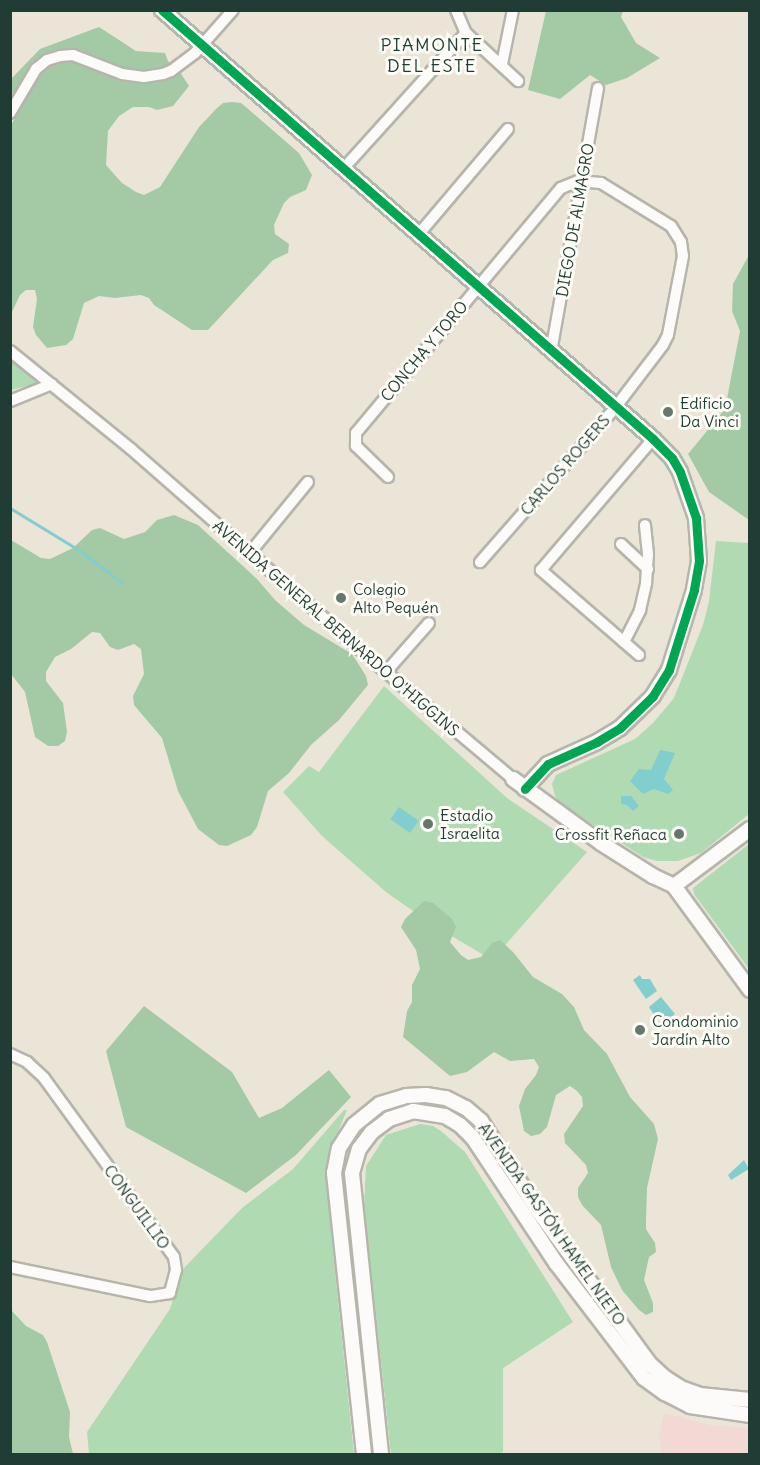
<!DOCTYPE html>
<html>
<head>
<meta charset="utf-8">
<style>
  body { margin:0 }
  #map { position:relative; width:760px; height:1465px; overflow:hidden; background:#ebe5d8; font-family:Delius,sans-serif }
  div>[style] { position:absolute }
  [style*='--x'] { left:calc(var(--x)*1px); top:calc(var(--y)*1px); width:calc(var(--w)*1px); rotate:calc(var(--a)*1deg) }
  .built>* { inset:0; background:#f2d9d4 }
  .green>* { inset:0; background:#b0dab2 }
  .forest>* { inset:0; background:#a3caa5 }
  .water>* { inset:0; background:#82cdce; transform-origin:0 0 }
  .stream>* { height:3px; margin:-1.5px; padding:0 1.5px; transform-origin:1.5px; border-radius:1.5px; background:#82cdce }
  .roads { filter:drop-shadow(2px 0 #b6b5ab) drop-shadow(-2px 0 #b6b5ab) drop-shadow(0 2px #b6b5ab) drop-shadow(0 -2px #b6b5ab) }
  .street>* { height:10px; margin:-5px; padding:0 5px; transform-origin:5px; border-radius:5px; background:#fcfbf9 }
  .secondary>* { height:14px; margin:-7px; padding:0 7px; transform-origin:7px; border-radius:7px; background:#fcfbf9 }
  .bus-1>* { height:9px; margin:-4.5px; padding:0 4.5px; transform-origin:4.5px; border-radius:4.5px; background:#00a651 }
  .dots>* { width:16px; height:16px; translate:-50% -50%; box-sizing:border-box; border:3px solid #fdfcf7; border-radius:50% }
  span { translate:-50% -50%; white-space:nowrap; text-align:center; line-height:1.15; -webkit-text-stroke:6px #fdfcf7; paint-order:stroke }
  .street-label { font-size:16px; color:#1f3d34 }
  .poi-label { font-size:16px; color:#1f3d34 }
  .left { translate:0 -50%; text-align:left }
  .right { translate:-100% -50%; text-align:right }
  .neighbourhood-label { font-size:18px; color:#1f3d34; letter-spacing:1.5px }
  .frame { position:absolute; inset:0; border:12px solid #1f3d34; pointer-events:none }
</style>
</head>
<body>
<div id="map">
  <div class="built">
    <i style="clip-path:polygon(664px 1413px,710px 1425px,749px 1428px,749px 1454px,662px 1454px,659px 1435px)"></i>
  </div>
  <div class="green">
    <i style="clip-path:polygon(11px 359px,40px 383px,11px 390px)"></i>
    <i style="clip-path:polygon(716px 541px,749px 543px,749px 814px,701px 853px,678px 861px,657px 861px,643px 857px,561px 804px,555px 796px,552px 784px,556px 775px,635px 739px,653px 723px,674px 698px,703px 625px,709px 601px)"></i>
    <i style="clip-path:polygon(384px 686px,507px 798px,587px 852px,492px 960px,433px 925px,386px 892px,322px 836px,283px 792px,309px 766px,319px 772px)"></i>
    <i style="clip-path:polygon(749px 844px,749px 969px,694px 894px,693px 888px)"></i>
    <i style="clip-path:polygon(344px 1110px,347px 1110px,329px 1154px,329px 1212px,354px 1454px,89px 1454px,87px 1432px,170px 1309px,182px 1270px,242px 1208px,293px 1169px)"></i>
    <i style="clip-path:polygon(420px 1124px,433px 1126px,441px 1131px,465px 1152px,573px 1322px,503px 1368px,503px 1452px,496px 1454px,391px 1454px,364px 1206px,366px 1166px,386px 1135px)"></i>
    <i style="clip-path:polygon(477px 1132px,546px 1232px,666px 1383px,749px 1405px,749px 1409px,698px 1403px,671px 1391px,647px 1372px,543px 1233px)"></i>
    <i style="clip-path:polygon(358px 1331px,362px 1331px,374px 1454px,371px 1454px)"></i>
  </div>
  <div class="forest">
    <i style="clip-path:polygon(546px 11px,623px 11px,621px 17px,636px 43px,660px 58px,627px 78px,606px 85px,590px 75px,560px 99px,528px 90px)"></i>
    <i style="clip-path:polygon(99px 27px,136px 51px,165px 53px,168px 61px,180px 72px,189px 86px,173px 106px,157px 110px,149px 107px,133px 107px,119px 116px,108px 131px,106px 165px,122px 183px,136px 192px,144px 195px,160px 187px,199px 127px,217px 108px,223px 103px,232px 102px,241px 103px,247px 108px,299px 153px,312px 175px,306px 190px,290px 197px,284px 203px,274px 225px,275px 234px,289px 244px,288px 253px,273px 260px,208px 330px,192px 330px,154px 305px,149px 298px,141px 295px,115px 298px,99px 296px,84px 303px,73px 339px,66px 345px,47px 348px,36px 335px,33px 327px,37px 299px,35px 290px,26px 290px,20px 295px,11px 314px,10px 126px,18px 114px,18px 105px,11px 89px,11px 79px,40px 49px)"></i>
    <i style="clip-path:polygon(749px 255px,749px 520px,709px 492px,688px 454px,725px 409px,740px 331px,732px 311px,733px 284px)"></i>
    <i style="clip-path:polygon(174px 515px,198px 525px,257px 579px,275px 600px,304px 625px,352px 654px,366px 676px,368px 685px,339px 720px,311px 745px,289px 773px,268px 791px,257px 827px,251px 835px,227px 846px,219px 845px,198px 829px,178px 791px,162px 738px,134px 705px,133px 696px,144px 674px,141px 649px,134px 644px,118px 650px,110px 647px,100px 633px,92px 632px,71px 649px,55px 657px,46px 672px,46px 681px,63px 703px,67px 732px,65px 741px,58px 746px,48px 746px,35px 737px,25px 692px,11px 674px,11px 540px,41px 558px,50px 559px,73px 548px,92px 530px,100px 528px,124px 539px,145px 532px,157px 520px)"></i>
    <i style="clip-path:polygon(424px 901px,433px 903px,452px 919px,456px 927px,450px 942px,461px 955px,468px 960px,481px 957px,492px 943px,500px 940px,513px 952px,533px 977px,562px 994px,574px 1007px,584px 1030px,607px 1054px,630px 1097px,654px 1124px,658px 1139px,647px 1188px,646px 1221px,646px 1229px,655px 1243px,656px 1252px,649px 1257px,644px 1280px,653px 1303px,653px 1312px,646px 1315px,639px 1310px,622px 1290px,611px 1267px,601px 1225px,582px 1205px,578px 1197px,578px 1188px,588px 1173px,586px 1165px,565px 1143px,564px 1134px,583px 1106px,582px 1097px,577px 1091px,570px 1086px,556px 1095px,547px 1127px,540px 1134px,531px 1136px,524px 1131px,519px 1106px,525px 1089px,536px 1075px,539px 1067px,534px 1059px,510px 1061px,494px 1052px,467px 1072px,450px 1076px,403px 1037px,407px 1011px,412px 1002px,412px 985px,420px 969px,416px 950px,401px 927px,405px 919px)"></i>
    <i style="clip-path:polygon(144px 1006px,232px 1072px,259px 1118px,282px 1108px,329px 1070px,351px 1097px,296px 1155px,246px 1193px,126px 1127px,106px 1051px)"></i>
    <i style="clip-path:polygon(11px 1310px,26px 1326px,43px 1335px,47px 1342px,70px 1412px,69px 1437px,73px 1454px,11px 1454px)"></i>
  </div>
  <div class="water">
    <i style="clip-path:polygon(660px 750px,675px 753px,664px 779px,673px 790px,668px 794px,654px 789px,643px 794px,630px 781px,639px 769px,651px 770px)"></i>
    <i style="clip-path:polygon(621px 796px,631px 796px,639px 806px,633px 811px,627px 805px,621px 804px)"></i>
    <i style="left:399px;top:807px;width:24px;height:15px;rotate:35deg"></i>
    <i style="clip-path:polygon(640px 975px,642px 979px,650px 979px,657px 991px,646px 999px,633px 980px)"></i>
    <i style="clip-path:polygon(661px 997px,675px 1014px,669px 1019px,654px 1015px,649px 1007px)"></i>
    <i style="clip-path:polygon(744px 1160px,749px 1169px,731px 1180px,728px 1175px)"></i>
  </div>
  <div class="stream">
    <i style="--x:10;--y:508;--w:84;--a:31.4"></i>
    <i style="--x:82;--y:552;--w:51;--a:37.8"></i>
  </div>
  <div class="roads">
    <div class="street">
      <i style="--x:456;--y:10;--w:25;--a:67"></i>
      <i style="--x:466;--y:33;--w:71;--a:42.7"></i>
      <i style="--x:502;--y:64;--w:55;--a:-78.5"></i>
      <i style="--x:10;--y:113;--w:51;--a:-59.4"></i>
      <i style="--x:36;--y:69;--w:14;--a:-39"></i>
      <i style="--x:47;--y:60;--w:14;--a:-17"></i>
      <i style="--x:60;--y:56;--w:13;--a:-4"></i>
      <i style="--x:73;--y:55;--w:53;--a:21.2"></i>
      <i style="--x:122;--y:74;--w:22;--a:8"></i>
      <i style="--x:144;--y:77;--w:19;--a:-9"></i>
      <i style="--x:163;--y:74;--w:9;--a:-21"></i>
      <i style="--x:171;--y:71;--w:30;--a:-37"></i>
      <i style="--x:195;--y:53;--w:57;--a:-48.5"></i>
      <i style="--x:343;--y:169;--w:183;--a:-47.9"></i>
      <i style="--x:418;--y:235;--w:139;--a:-49.7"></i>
      <i style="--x:10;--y:351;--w:156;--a:39"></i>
      <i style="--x:131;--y:449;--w:339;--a:41.2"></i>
      <i style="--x:386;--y:672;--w:166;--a:40.1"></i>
      <i style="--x:551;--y:352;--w:268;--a:-79.9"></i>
      <i style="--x:10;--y:401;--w:45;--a:-22"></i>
      <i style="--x:388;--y:477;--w:45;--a:-135.9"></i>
      <i style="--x:356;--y:446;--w:13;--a:-90"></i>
      <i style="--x:356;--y:433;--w:319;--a:-50.1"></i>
      <i style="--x:561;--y:188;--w:18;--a:-22"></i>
      <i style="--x:578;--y:181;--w:23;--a:5"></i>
      <i style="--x:601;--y:183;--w:82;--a:31.6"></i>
      <i style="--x:671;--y:226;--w:19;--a:58"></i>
      <i style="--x:681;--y:242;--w:14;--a:82"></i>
      <i style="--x:683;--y:256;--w:80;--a:100.8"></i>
      <i style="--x:668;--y:335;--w:11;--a:117"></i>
      <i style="--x:663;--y:345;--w:79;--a:127.3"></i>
      <i style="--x:615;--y:408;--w:205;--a:131.2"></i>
      <i style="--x:621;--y:544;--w:37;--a:43"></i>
      <i style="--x:249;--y:554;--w:93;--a:-50.7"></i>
      <i style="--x:624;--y:642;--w:36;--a:-63"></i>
      <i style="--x:640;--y:610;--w:28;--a:-77"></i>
      <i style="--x:646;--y:583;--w:29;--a:-86"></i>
      <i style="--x:648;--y:554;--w:29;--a:-96"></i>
      <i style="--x:639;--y:655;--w:130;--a:-139.1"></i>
      <i style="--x:541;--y:570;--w:172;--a:-49.5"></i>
      <i style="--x:386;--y:672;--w:65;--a:-48.7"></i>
      <i style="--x:10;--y:1054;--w:19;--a:25"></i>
      <i style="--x:27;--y:1062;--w:23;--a:43"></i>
      <i style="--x:44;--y:1078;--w:221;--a:54"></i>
      <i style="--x:174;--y:1257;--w:13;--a:81"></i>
      <i style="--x:176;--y:1270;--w:24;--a:105"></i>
      <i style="--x:170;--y:1293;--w:20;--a:171"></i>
      <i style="--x:150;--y:1296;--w:143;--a:-168.3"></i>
    </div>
    <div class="secondary">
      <i style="--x:162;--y:10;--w:652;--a:41.14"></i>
      <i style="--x:653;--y:439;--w:27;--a:45"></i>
      <i style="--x:672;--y:458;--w:16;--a:60"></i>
      <i style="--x:680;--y:472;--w:49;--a:70.8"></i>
      <i style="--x:696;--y:518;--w:43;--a:86"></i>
      <i style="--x:699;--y:561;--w:29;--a:100"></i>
      <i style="--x:694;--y:590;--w:84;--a:107.4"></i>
      <i style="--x:669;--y:670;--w:31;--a:122"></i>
      <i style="--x:653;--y:696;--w:46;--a:135.9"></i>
      <i style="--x:620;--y:728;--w:27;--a:149"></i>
      <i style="--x:597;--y:742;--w:54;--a:155.8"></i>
      <i style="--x:548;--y:764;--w:34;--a:133"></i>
      <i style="--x:513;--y:779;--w:109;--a:36"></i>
      <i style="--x:601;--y:843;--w:62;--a:32.4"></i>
      <i style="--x:653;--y:876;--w:23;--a:25"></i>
      <i style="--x:674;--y:886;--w:129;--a:53.8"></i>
      <i style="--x:674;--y:886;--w:95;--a:-36.9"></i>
      <i style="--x:364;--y:1454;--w:283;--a:-96.1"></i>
      <i style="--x:334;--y:1173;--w:25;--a:-79"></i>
      <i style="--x:339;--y:1148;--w:27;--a:-57"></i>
      <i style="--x:354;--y:1125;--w:33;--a:-39"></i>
      <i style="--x:380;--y:1104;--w:27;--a:-17"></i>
      <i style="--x:406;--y:1096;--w:20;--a:-3"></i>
      <i style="--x:426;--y:1095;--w:20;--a:9"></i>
      <i style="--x:446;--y:1098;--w:22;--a:27"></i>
      <i style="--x:466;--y:1108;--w:20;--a:41"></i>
      <i style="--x:481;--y:1121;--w:103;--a:57.7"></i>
      <i style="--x:536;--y:1208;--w:192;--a:53.9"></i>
      <i style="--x:649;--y:1363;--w:21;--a:43"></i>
      <i style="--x:664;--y:1377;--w:20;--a:33"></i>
      <i style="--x:681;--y:1388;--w:20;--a:20"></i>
      <i style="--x:700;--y:1395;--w:50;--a:5.7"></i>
      <i style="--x:381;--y:1454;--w:282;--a:-95.9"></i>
      <i style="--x:352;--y:1173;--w:25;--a:-74"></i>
      <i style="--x:359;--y:1149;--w:21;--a:-53"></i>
      <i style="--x:372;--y:1132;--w:21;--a:-37"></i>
      <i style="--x:389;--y:1119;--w:25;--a:-18"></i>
      <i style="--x:413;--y:1111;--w:32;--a:9"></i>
      <i style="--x:445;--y:1116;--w:17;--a:31"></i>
      <i style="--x:460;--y:1125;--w:18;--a:45"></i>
      <i style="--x:473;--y:1138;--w:150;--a:56.4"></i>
      <i style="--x:556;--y:1263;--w:145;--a:52.6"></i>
      <i style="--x:644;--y:1378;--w:26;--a:36"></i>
      <i style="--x:665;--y:1393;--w:28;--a:27"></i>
      <i style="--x:690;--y:1406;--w:61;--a:8.5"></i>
    </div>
  </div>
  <div class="bus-1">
    <i style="--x:162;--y:10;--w:652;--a:41.14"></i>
    <i style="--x:653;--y:439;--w:27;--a:45"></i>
    <i style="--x:672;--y:458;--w:16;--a:60"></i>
    <i style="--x:680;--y:472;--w:49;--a:70.8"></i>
    <i style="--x:696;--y:518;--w:43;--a:86"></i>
    <i style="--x:699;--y:561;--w:29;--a:100"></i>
    <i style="--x:694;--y:590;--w:84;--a:107.4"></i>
    <i style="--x:669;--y:670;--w:31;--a:122"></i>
    <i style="--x:653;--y:696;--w:46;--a:135.9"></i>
    <i style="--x:620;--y:728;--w:27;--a:149"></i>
    <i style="--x:597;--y:742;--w:54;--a:155.8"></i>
    <i style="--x:548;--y:764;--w:34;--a:133"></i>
  </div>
  <div class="dots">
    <i style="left:668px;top:412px;background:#66786d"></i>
    <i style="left:341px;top:598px;background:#66786d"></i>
    <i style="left:428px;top:824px;background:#66786d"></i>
    <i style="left:679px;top:834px;background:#66786d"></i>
    <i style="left:640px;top:1030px;background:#66786d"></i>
  </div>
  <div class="street-label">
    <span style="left:575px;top:220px;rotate:-80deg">DIEGO DE ALMAGRO</span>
    <span style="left:424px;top:351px;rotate:-50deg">CONCHA Y TORO</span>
    <span style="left:565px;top:465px;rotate:-49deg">CARLOS ROGERS</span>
    <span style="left:336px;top:628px;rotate:41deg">AVENIDA GENERAL BERNARDO O'HIGGINS</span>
    <span style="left:137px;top:1207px;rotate:54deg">CONGUILLIO</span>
    <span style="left:552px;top:1224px;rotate:55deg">AVENIDA GASTÓN HAMEL NIETO</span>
  </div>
  <div class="poi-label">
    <span class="left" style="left:680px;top:412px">Edificio<br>Da Vinci</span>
    <span class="left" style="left:353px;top:598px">Colegio<br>Alto Pequén</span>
    <span class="left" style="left:440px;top:824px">Estadio<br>Israelita</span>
    <span class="right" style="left:667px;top:834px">Crossfit Reñaca</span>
    <span class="left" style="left:652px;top:1030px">Condominio<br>Jardín Alto</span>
  </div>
  <div class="neighbourhood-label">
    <span style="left:432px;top:56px">PIAMONTE<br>DEL ESTE</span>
  </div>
  <div class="frame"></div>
</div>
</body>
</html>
